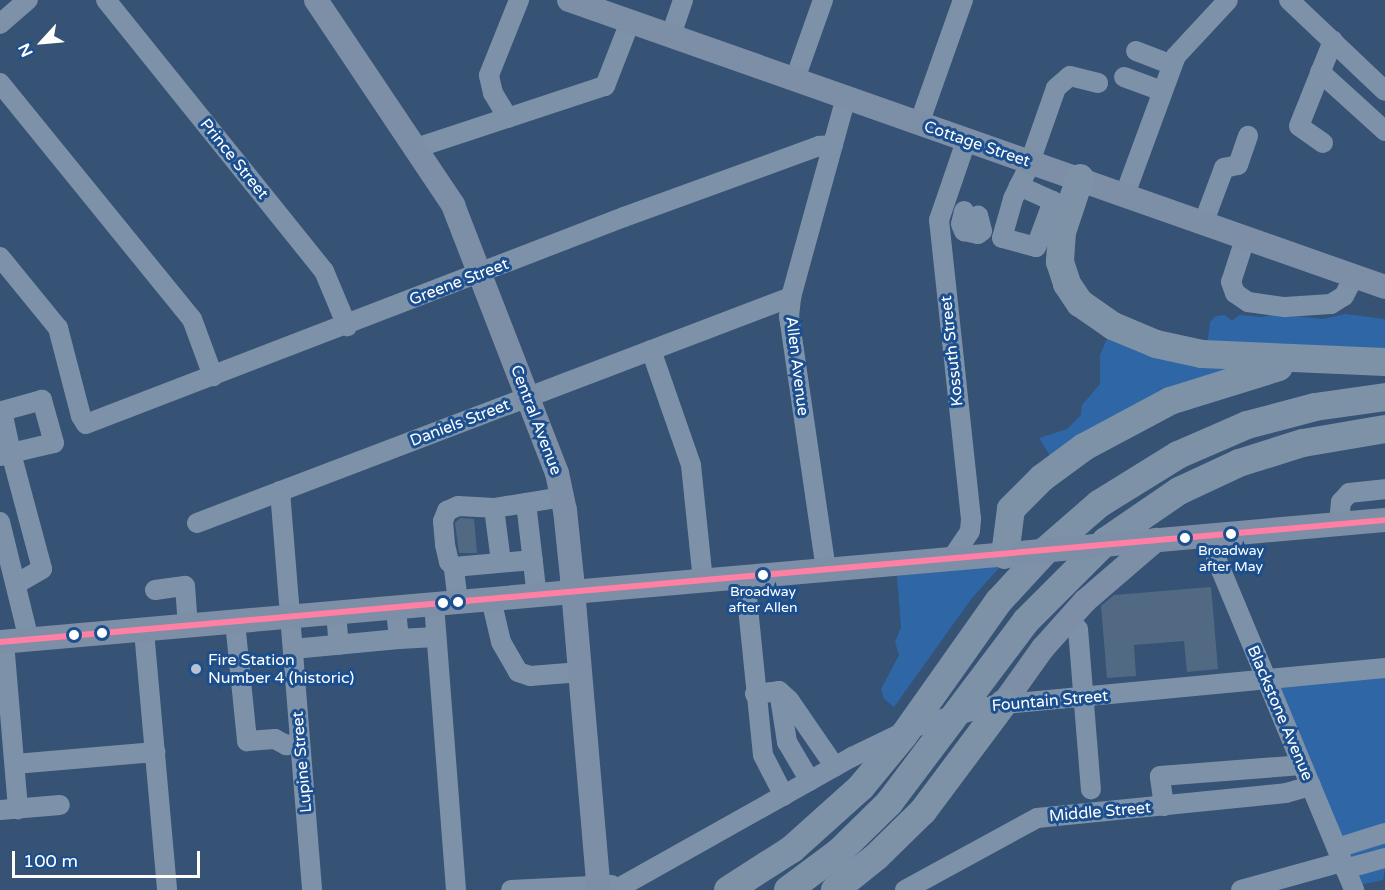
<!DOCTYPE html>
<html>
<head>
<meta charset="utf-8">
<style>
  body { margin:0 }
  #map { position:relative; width:1385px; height:890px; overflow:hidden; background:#365274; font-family:"Varela Round",sans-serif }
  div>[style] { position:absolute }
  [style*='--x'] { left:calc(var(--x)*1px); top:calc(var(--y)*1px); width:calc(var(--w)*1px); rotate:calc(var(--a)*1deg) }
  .green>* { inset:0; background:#2f66a5 }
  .building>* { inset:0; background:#526984 }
  .minor>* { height:20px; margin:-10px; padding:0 10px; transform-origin:10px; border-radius:10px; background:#7d92a8 }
  .major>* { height:24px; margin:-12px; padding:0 12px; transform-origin:12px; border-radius:12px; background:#7d8ea7 }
  .highway>* { height:28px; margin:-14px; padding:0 14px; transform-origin:14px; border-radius:14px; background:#7e92a7 }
  .minor-bridge>* { height:20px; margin:-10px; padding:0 10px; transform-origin:10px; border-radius:10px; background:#7d92a8 }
  .major-bridge>* { height:24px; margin:-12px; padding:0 12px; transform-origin:12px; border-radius:12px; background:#7d8ea7 }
  .bus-1>* { height:6px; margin:-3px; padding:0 3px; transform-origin:3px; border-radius:3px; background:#ff80a4 }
  .dots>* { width:16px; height:16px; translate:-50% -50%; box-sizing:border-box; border:3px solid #1b4f8f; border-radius:50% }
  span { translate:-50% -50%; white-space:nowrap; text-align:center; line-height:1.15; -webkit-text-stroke:6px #1b4f8f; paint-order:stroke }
  .bus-label { font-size:14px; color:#fff }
  .street-label { font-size:16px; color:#fff }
  .poi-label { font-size:16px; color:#fff }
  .left { translate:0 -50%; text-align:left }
  .north { position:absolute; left:12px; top:12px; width:60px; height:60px; -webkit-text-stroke:4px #1b4f8f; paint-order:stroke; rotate:244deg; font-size:16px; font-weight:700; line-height:24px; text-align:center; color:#fff }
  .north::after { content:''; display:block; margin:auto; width:21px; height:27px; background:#fff; clip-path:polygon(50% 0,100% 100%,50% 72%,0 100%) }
  .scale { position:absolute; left:12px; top:851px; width:188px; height:27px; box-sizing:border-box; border:3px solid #fff; border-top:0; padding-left:8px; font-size:18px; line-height:21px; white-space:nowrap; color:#fff; -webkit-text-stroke:4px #1b4f8f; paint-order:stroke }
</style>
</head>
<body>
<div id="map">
  <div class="green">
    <i style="clip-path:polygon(1276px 314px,1323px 319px,1345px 314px,1385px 319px,1385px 354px,1302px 350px,1057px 467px,1039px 438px,1067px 429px,1081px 415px,1082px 405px,1100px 384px,1100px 355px,1113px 325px,1207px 347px,1210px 322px,1216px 316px,1225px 315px,1232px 321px,1239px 315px,1262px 317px)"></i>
    <i style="clip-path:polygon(896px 565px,1000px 567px,972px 598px,894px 707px,884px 699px,881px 689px,899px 655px,895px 642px,901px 627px)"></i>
    <i style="clip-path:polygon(1385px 666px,1385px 870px,1383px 880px,1356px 886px,1273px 681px)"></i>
  </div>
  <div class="building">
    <i style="clip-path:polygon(460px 518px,474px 519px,477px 553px,459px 553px,455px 523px)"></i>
    <i style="clip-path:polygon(1211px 587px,1218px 669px,1187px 672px,1184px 641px,1134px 645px,1136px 676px,1107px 678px,1101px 606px,1114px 595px)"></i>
  </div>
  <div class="minor">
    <i style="--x:106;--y:0;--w:348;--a:51.2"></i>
    <i style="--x:324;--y:271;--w:60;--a:67.3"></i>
    <i style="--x:1289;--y:0;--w:132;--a:43.5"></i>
    <i style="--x:0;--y:24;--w:37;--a:-41"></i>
    <i style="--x:671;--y:35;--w:37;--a:-71"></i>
    <i style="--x:1136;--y:51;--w:39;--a:21"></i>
    <i style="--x:1320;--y:72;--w:88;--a:42.2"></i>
    <i style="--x:1124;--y:77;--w:40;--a:20.2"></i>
    <i style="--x:795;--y:79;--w:84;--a:-70.5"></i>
    <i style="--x:0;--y:83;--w:304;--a:50.9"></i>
    <i style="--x:192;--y:319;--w:61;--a:69.8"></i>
    <i style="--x:508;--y:118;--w:29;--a:-121"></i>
    <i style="--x:493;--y:93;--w:18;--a:-103"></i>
    <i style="--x:489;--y:75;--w:81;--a:-68.2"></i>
    <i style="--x:919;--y:124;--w:132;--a:-70.5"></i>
    <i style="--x:1323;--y:143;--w:29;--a:-145"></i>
    <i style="--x:1299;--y:126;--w:92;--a:-68.2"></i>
    <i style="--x:416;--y:148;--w:199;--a:-18.2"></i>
    <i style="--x:605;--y:86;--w:69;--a:-68.7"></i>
    <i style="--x:1019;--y:186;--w:37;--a:24"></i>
    <i style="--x:1053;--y:201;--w:49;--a:110.3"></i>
    <i style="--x:1036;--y:247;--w:35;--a:-165"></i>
    <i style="--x:1002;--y:238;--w:41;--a:-74.2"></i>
    <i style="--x:1013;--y:199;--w:14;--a:-65"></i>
    <i style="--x:1019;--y:186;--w:16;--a:-63"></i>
    <i style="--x:1026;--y:172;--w:11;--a:-68"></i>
    <i style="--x:1030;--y:162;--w:78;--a:-70.6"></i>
    <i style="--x:1056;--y:88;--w:18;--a:-41"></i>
    <i style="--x:1070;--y:76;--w:29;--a:14"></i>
    <i style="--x:1124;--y:197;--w:150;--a:-69.8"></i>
    <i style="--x:1176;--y:56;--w:76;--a:-47.1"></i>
    <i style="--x:964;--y:211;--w:13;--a:103"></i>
    <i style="--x:961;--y:224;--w:8;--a:67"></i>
    <i style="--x:964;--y:231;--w:14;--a:12"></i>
    <i style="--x:978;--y:234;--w:5;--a:-37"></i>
    <i style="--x:982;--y:231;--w:16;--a:-104"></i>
    <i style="--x:1203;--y:224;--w:60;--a:-69.4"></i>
    <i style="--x:1224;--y:168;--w:14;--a:-12"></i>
    <i style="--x:1238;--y:165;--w:31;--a:-71"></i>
    <i style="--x:1245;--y:239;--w:45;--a:108"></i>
    <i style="--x:1231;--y:282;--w:12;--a:70"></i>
    <i style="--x:1235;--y:293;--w:16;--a:35"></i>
    <i style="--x:1248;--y:302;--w:37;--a:8"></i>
    <i style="--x:1285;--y:307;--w:46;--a:-3.7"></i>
    <i style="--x:1331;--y:304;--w:15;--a:-32"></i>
    <i style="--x:1344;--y:296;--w:22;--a:-63"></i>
    <i style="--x:0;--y:257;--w:92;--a:50.8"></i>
    <i style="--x:58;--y:328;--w:91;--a:75.4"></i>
    <i style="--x:81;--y:416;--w:9;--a:58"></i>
    <i style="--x:86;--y:424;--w:576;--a:-21.04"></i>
    <i style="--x:624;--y:217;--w:208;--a:-20"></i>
    <i style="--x:819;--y:146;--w:14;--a:-4"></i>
    <i style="--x:651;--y:350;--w:122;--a:70.8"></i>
    <i style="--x:691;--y:465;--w:117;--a:84.1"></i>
    <i style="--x:0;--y:456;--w:11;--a:-15"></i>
    <i style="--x:11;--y:453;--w:44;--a:-13.1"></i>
    <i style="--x:54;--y:443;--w:45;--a:-105.6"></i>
    <i style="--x:42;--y:400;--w:41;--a:164.6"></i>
    <i style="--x:2;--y:411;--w:43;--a:77.9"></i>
    <i style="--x:11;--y:453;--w:120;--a:75"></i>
    <i style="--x:42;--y:569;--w:30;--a:150"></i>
    <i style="--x:280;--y:491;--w:400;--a:85.4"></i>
    <i style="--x:526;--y:503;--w:94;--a:83.3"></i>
    <i style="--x:494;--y:508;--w:54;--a:82.6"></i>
    <i style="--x:0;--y:522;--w:122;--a:76.2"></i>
    <i style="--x:197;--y:523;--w:636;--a:-20.83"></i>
    <i style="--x:1339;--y:524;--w:22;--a:-85"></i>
    <i style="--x:1341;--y:502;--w:12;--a:-48"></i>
    <i style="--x:1349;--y:493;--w:36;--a:-6"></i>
    <i style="--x:1212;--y:535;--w:23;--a:80"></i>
    <i style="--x:1216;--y:558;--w:360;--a:67.4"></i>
    <i style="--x:952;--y:558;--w:32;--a:-56"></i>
    <i style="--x:970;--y:531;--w:12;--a:-85"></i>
    <i style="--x:971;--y:519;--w:301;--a:-96.1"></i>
    <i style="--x:939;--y:220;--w:83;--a:-71.1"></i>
    <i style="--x:454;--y:567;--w:79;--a:-5.1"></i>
    <i style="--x:826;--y:570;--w:256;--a:-98.3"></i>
    <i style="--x:789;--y:317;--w:20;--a:-84"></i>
    <i style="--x:791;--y:297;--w:207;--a:-74.6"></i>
    <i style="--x:745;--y:578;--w:178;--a:84.2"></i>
    <i style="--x:763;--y:755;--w:46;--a:62.9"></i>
    <i style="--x:155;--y:590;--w:30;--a:-8"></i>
    <i style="--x:185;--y:586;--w:41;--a:85.8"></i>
    <i style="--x:491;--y:599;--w:44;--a:76.9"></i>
    <i style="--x:501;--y:642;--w:34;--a:60"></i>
    <i style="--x:518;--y:672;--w:13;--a:18"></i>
    <i style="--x:530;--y:676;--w:51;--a:-4.5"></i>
    <i style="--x:458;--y:602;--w:35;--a:-97"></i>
    <i style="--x:454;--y:567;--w:7;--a:-135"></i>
    <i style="--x:449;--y:562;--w:18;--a:-103"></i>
    <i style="--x:445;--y:544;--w:23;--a:-95"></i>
    <i style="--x:443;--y:521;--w:11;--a:-68"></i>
    <i style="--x:447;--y:511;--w:12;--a:-24"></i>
    <i style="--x:458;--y:506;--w:36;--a:3"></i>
    <i style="--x:494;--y:508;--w:70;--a:-9.1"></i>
    <i style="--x:434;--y:604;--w:287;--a:85.6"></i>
    <i style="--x:336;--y:613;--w:32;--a:85"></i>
    <i style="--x:235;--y:622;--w:120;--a:84.2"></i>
    <i style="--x:247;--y:741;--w:28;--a:-4"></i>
    <i style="--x:275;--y:739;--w:13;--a:29"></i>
    <i style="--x:286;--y:745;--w:14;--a:-8"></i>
    <i style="--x:1078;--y:629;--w:161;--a:85.4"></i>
    <i style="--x:144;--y:631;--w:260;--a:84.9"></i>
    <i style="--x:399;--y:639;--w:37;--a:-3"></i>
    <i style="--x:4;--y:642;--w:168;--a:85.2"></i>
    <i style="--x:293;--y:649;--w:106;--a:-5.4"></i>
    <i style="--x:399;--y:639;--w:31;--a:-96"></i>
    <i style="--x:779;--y:691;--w:52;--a:81.1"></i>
    <i style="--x:787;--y:742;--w:45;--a:59.5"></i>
    <i style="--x:755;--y:694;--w:24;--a:-7"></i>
    <i style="--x:779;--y:691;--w:13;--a:42"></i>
    <i style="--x:789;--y:700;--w:81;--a:55.5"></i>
    <i style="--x:994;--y:705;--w:393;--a:-5.4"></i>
    <i style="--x:15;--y:764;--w:141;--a:-4.9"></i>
    <i style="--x:1164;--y:806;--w:30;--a:-98"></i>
    <i style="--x:1160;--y:776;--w:142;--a:-4.4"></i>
    <i style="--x:0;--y:810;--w:60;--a:-4.8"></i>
    <i style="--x:1337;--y:848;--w:50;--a:-17.4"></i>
    <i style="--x:1345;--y:869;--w:41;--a:-15.4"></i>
    <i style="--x:511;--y:890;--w:101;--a:-2.8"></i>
    <i style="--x:615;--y:890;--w:272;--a:-29.3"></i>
    <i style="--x:905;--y:890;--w:150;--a:-28.6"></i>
    <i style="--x:1037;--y:818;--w:250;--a:-5.7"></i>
    <i style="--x:1286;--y:793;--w:26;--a:-16"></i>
    <i style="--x:1241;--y:890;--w:105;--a:-15.5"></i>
  </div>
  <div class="major">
    <i style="--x:316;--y:0;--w:247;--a:56.2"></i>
    <i style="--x:453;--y:205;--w:287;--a:68.8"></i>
    <i style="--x:557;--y:473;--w:38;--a:78"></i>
    <i style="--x:565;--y:510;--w:68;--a:84.1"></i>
    <i style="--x:572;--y:578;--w:313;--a:85.1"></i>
    <i style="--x:569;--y:0;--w:865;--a:19.38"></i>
    <i style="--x:1137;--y:542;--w:249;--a:-5.1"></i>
    <i style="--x:0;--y:642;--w:1024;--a:-4.99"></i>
    <i style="--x:1003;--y:704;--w:69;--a:-54.5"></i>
    <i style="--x:1043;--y:648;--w:63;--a:-48.2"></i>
    <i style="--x:1085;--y:601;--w:94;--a:-40.7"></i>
  </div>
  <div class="highway">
    <i style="--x:1080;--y:178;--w:57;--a:108.4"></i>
    <i style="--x:1062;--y:232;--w:30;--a:94"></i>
    <i style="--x:1060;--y:262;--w:23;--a:72"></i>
    <i style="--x:1067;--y:284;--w:23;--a:56"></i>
    <i style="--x:1080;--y:303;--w:40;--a:34.9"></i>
    <i style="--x:1113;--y:326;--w:47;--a:22.7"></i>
    <i style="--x:1156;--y:344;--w:47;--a:12.3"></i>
    <i style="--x:1202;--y:354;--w:183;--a:2.5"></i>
    <i style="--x:1005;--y:555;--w:46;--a:-82.6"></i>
    <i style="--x:1011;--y:509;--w:44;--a:-45"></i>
    <i style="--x:1042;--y:478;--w:52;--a:-36.4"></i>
    <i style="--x:1084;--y:447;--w:98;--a:-28.1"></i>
    <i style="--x:1170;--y:401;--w:114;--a:-17.3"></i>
    <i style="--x:728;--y:890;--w:76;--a:-32.6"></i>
    <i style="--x:792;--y:849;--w:93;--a:-41.9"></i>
    <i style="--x:861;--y:787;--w:67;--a:-50.4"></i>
    <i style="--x:904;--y:735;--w:164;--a:-54.7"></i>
    <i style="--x:999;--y:601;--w:69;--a:-47.3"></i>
    <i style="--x:1046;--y:550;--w:70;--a:-41"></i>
    <i style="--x:1099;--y:504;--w:93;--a:-31.8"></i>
    <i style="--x:1178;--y:455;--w:75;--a:-23.5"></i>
    <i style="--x:1247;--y:425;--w:70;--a:-14.8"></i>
    <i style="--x:1315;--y:407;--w:71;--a:-8.1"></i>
    <i style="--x:788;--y:890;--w:64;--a:-36.7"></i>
    <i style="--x:839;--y:852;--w:70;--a:-44.4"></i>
    <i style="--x:889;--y:803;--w:228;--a:-53"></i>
    <i style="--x:1026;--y:621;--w:113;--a:-45"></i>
    <i style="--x:1106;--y:541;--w:88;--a:-34.4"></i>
    <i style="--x:1179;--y:491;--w:66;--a:-25"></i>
    <i style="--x:1239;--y:463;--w:67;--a:-17.4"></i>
    <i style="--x:1303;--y:443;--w:83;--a:-9.7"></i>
    <i style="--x:835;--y:890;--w:54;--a:-39"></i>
    <i style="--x:877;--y:856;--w:64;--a:-44.4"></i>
    <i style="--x:923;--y:811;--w:134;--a:-53.2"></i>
  </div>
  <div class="minor-bridge">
    <i style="--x:852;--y:757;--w:69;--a:-25.8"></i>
    <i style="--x:914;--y:727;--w:75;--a:-15.5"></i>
  </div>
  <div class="major-bridge">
    <i style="--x:1020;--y:553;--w:118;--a:-5.4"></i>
  </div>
  <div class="bus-1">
    <i style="--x:0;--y:642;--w:1390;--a:-5.03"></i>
  </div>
  <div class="dots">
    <i style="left:1231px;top:534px;background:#fff"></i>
    <i style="left:1185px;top:538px;background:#fff"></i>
    <i style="left:763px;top:575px;background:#fff"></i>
    <i style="left:458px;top:602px;background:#fff"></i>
    <i style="left:443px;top:603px;background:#fff"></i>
    <i style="left:102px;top:633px;background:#fff"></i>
    <i style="left:74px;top:635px;background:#fff"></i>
    <i style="left:196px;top:669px;background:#b9c2ce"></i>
  </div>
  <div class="bus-label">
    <span style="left:1231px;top:559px">Broadway<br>after May</span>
    <span style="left:763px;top:600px">Broadway<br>after Allen</span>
  </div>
  <div class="street-label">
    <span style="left:977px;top:144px;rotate:19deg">Cottage Street</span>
    <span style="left:234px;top:159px;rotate:51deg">Prince Street</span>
    <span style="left:459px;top:282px;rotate:-21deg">Greene Street</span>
    <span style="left:952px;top:351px;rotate:-96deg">Kossuth Street</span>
    <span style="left:797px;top:366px;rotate:83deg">Allen Avenue</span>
    <span style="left:536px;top:420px;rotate:69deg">Central Avenue</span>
    <span style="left:460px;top:423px;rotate:-21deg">Daniels Street</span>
    <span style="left:1050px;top:701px;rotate:-5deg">Fountain Street</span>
    <span style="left:1280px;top:713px;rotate:67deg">Blackstone Avenue</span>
    <span style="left:302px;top:762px;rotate:-95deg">Lupine Street</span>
    <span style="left:1100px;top:812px;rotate:-5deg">Middle Street</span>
  </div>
  <div class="poi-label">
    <span class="left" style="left:208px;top:669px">Fire Station<br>Number 4 (historic)</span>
  </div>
  <div class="north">N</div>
  <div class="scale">100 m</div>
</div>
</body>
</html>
